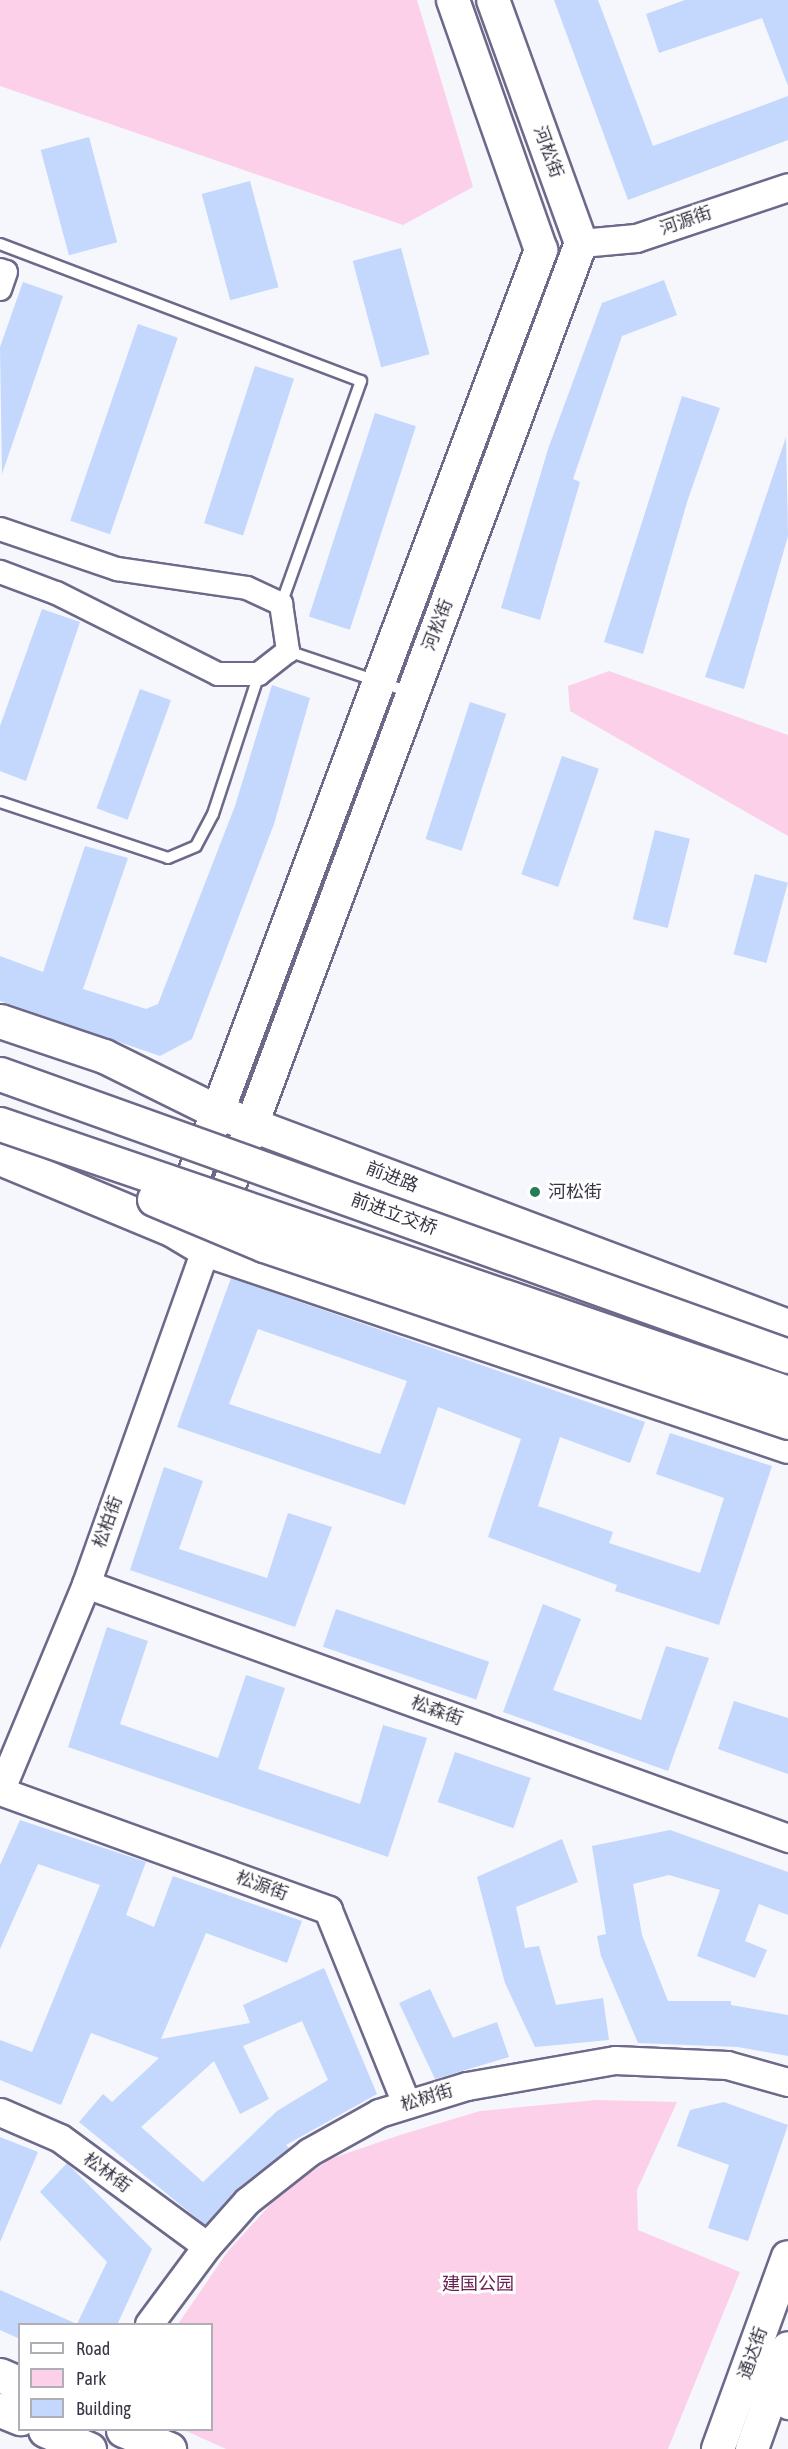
<!DOCTYPE html>
<html>
<head>
<meta charset="utf-8">
<style>
  body { margin:0 }
  #map { position:relative; width:788px; height:2449px; overflow:hidden; background:#f6f6fd; font-family:"Asap Condensed","Noto Sans SC",sans-serif }
  div>[style] { position:absolute }
  [style*='--x'] { left:calc(var(--x)*1px); top:calc(var(--y)*1px); width:calc(var(--w)*1px); rotate:calc(var(--a)*1deg) }
  .green>* { inset:0; background:#fcd0e9 }
  .building>* { inset:0; background:#c4d7fc; transform-origin:0 0 }
  .roads { filter:drop-shadow(2px 0 #6d6989) drop-shadow(-2px 0 #6d6989) drop-shadow(0 2px #6d6989) drop-shadow(0 -2px #6d6989) }
  .service>* { height:10px; margin:-5px; padding:0 5px; transform-origin:5px; border-radius:5px; background:#fff }
  .minor>* { height:22px; margin:-11px; padding:0 11px; transform-origin:11px; border-radius:11px; background:#fff }
  .tertiary>* { height:27px; margin:-13.5px; padding:0 13.5px; transform-origin:13.5px; border-radius:13.5px; background:#fff }
  .secondary>* { height:32px; margin:-16px; padding:0 16px; transform-origin:16px; border-radius:16px; background:#fff }
  .primary>* { height:33px; margin:-16.5px; padding:0 16.5px; transform-origin:16.5px; border-radius:16.5px; background:#fff }
  .trunk>* { height:33px; margin:-16.5px; padding:0 16.5px; transform-origin:16.5px; border-radius:16.5px; background:#fff }
  .bridges { filter:drop-shadow(2px 0 #6d6989) drop-shadow(-2px 0 #6d6989) drop-shadow(0 2px #6d6989) drop-shadow(0 -2px #6d6989) }
  .trunk-bridge>* { height:33px; margin:-16.5px; padding:0 16.5px; transform-origin:16.5px; border-radius:16.5px; background:#fff }
  .dots>* { width:16px; height:16px; translate:-50% -50%; box-sizing:border-box; border:3px solid #fff; border-radius:50% }
  span { translate:-50% -50%; white-space:nowrap; text-align:center; line-height:1.15; -webkit-text-stroke:6px #fff; paint-order:stroke }
  .street-label { font-size:18px; color:#383645 }
  .poi-label { font-size:18px; color:#383645 }
  .left { translate:0 -50%; text-align:left }
  .park-label { font-size:18px; color:#6a1f52 }
  .legend { position:absolute; left:18px; top:2323px; width:195px; height:108px; box-sizing:border-box; background:#fff; border:2px solid #afafb5; margin:0; padding:8px 10px; list-style:none; font-size:18px; color:#383645 }
  .legend li { display:flex; align-items:center; gap:12px; height:30px }
  .legend b { width:30px; border:2px solid #afafb5 }
</style>
</head>
<body>
<div id="map">
  <div class="green">
    <i style="clip-path:polygon(0 0,417px 0,473px 187px,403px 225px,0 86px)"></i>
    <i style="clip-path:polygon(609px 671px,788px 735px,788px 836px,570px 711px,568px 686px)"></i>
    <i style="clip-path:polygon(596px 2100px,677px 2102px,637px 2190px,638px 2230px,740px 2272px,668px 2449px,226px 2449px,184px 2430px,212px 2430px,212px 2324px,178px 2324px,228px 2251px,279px 2195px,330px 2159px,400px 2135px,480px 2111px)"></i>
  </div>
  <div class="building">
    <i style="clip-path:polygon(554px 0,598px 0,653px 146px,788px 96px,788px 140px,628px 200px)"></i>
    <i style="clip-path:polygon(685px 0,788px 0,788px 86px,762px 18px,659px 53px,646px 14px)"></i>
    <i style="left:89px;top:137px;width:109px;height:50px;rotate:75deg"></i>
    <i style="left:250px;top:181px;width:110px;height:50px;rotate:75deg"></i>
    <i style="left:401px;top:248px;width:110px;height:50px;rotate:75deg"></i>
    <i style="clip-path:polygon(664px 280px,677px 315px,622px 336px,573px 479px,580px 482px,540px 620px,501px 608px,548px 449px,602px 303px)"></i>
    <i style="clip-path:polygon(23px 282px,63px 296px,2px 474px,0 347px)"></i>
    <i style="left:138px;top:324px;width:42px;height:208px;rotate:19deg"></i>
    <i style="left:255px;top:366px;width:41px;height:165px;rotate:18deg"></i>
    <i style="clip-path:polygon(682px 396px,720px 408px,688px 499px,643px 654px,604px 642px)"></i>
    <i style="left:375px;top:413px;width:43px;height:214px;rotate:18deg"></i>
    <i style="clip-path:polygon(786px 437px,788px 536px,744px 689px,705px 677px)"></i>
    <i style="clip-path:polygon(42px 609px,80px 622px,26px 781px,0 771px,0 726px)"></i>
    <i style="clip-path:polygon(272px 685px,310px 698px,274px 824px,192px 1039px,160px 1056px,0 1001px,0 956px,43px 972px,85px 846px,128px 858px,83px 989px,146px 1009px,158px 1004px,235px 806px)"></i>
    <i style="left:140px;top:689px;width:33px;height:127px;rotate:20deg"></i>
    <i style="left:470px;top:702px;width:38px;height:144px;rotate:18deg"></i>
    <i style="left:562px;top:756px;width:39px;height:125px;rotate:19deg"></i>
    <i style="left:655px;top:830px;width:36px;height:92px;rotate:14deg"></i>
    <i style="left:755px;top:874px;width:34px;height:83px;rotate:15deg"></i>
    <i style="clip-path:polygon(evenodd,231px 1278px,645px 1422px,630px 1463px,560px 1437px,538px 1506px,613px 1532px,609px 1543px,700px 1573px,724px 1498px,656px 1474px,670px 1433px,772px 1466px,719px 1625px,615px 1591px,617px 1585px,488px 1537px,521px 1439px,438px 1407px,405px 1505px,177px 1427px,231px 1278px,258px 1329px,407px 1381px,380px 1454px,229px 1404px,258px 1329px)"></i>
    <i style="clip-path:polygon(164px 1467px,203px 1481px,179px 1549px,267px 1578px,288px 1513px,332px 1527px,295px 1627px,130px 1570px)"></i>
    <i style="clip-path:polygon(543px 1604px,581px 1619px,553px 1690px,641px 1720px,666px 1646px,709px 1658px,668px 1771px,503px 1712px)"></i>
    <i style="left:336px;top:1609px;width:162px;height:40px;rotate:19deg"></i>
    <i style="clip-path:polygon(107px 1627px,148px 1641px,120px 1724px,218px 1758px,246px 1675px,285px 1688px,258px 1769px,360px 1804px,383px 1725px,427px 1738px,388px 1857px,68px 1747px)"></i>
    <i style="clip-path:polygon(734px 1701px,788px 1718px,788px 1774px,718px 1749px)"></i>
    <i style="left:455px;top:1752px;width:80px;height:53px;rotate:19deg"></i>
    <i style="clip-path:polygon(evenodd,20px 1820px,146px 1862px,126px 1915px,154px 1927px,173px 1876px,302px 1921px,287px 1963px,206px 1933px,161px 2039px,250px 2023px,243px 2005px,324px 1968px,377px 2094px,286px 2145px,289px 2148px,237px 2189px,205px 2225px,79px 2122px,103px 2094px,112px 2102px,159px 2058px,91px 2033px,61px 2105px,0 2080px,0 2040px,32px 2052px,100px 1885px,38px 1864px,0 1949px,0 1865px,20px 1820px,302px 2021px,328px 2080px,277px 2111px,203px 2182px,141px 2127px,214px 2061px,240px 2114px,269px 2099px,243px 2046px,302px 2021px)"></i>
    <i style="clip-path:polygon(670px 1830px,788px 1872px,788px 1915px,759px 1904px,745px 1941px,767px 1950px,755px 1978px,697px 1956px,720px 1890px,669px 1875px,633px 1884px,642px 1935px,668px 2001px,731px 2001px,731px 2005px,788px 2015px,788px 2056px,738px 2047px,638px 2043px,601px 1956px,597px 1936px,606px 1934px,592px 1846px)"></i>
    <i style="clip-path:polygon(562px 1839px,578px 1882px,516px 1907px,525px 1948px,539px 1946px,556px 2005px,603px 1998px,609px 2040px,535px 2047px,505px 1983px,477px 1877px)"></i>
    <i style="clip-path:polygon(430px 1989px,453px 2038px,497px 2022px,509px 2057px,435px 2079px,399px 2003px)"></i>
    <i style="clip-path:polygon(724px 2102px,788px 2125px,748px 2241px,708px 2228px,729px 2165px,677px 2146px,690px 2110px)"></i>
    <i style="clip-path:polygon(0 2137px,38px 2152px,0 2242px)"></i>
    <i style="clip-path:polygon(67px 2163px,152px 2249px,117px 2325px,20px 2325px,20px 2339px,0 2330px,0 2290px,77px 2324px,107px 2262px,40px 2192px)"></i>
  </div>
  <div class="roads">
    <div class="service">
      <i style="--x:0;--y:244;--w:386;--a:20.8"></i>
      <i style="--x:361;--y:381;--w:237;--a:109.7"></i>
      <i style="--x:288;--y:651;--w:131;--a:18.7"></i>
      <i style="--x:0;--y:802;--w:177;--a:18.4"></i>
      <i style="--x:168;--y:858;--w:30;--a:-23"></i>
      <i style="--x:196;--y:846;--w:36;--a:-62"></i>
      <i style="--x:213;--y:814;--w:147;--a:-71.8"></i>
    </div>
    <div class="minor">
      <i style="--x:0;--y:270;--w:6;--a:18"></i>
      <i style="--x:6;--y:272;--w:18;--a:109"></i>
      <i style="--x:0;--y:529;--w:124;--a:18.9"></i>
      <i style="--x:117;--y:569;--w:131;--a:8.3"></i>
      <i style="--x:247;--y:588;--w:38;--a:25"></i>
      <i style="--x:281;--y:604;--w:48;--a:81.5"></i>
      <i style="--x:288;--y:651;--w:37;--a:142"></i>
      <i style="--x:259;--y:674;--w:41;--a:180"></i>
      <i style="--x:218;--y:674;--w:181;--a:-153.4"></i>
      <i style="--x:56;--y:593;--w:60;--a:-159.4"></i>
    </div>
    <div class="tertiary">
      <i style="--x:581;--y:243;--w:55;--a:-5.2"></i>
      <i style="--x:636;--y:238;--w:160;--a:-18.5"></i>
      <i style="--x:86;--y:1584;--w:747;--a:19.89"></i>
      <i style="--x:0;--y:1791;--w:224;--a:-67.4"></i>
      <i style="--x:86;--y:1584;--w:356;--a:-70.4"></i>
      <i style="--x:0;--y:1791;--w:349;--a:19.9"></i>
      <i style="--x:328;--y:1910;--w:208;--a:68"></i>
      <i style="--x:0;--y:2112;--w:65;--a:23.4"></i>
      <i style="--x:60;--y:2138;--w:182;--a:36.3"></i>
      <i style="--x:149;--y:2324;--w:97;--a:-53.4"></i>
      <i style="--x:207;--y:2246;--w:60;--a:-48.4"></i>
      <i style="--x:247;--y:2201;--w:79;--a:-38.3"></i>
      <i style="--x:309;--y:2152;--w:80;--a:-29.1"></i>
      <i style="--x:379;--y:2113;--w:92;--a:-17.1"></i>
      <i style="--x:467;--y:2086;--w:150;--a:-10"></i>
      <i style="--x:615;--y:2060;--w:112;--a:2.6"></i>
      <i style="--x:727;--y:2065;--w:63;--a:15.6"></i>
      <i style="--x:750;--y:2388;--w:42;--a:24.1"></i>
    </div>
    <div class="secondary">
      <i style="--x:180;--y:1212;--w:1028;--a:-69.43"></i>
      <i style="--x:541;--y:250;--w:265;--a:-109.4"></i>
      <i style="--x:214;--y:1226;--w:1049;--a:-69.53"></i>
      <i style="--x:581;--y:243;--w:258;--a:-109.9"></i>
      <i style="--x:718;--y:2449;--w:204;--a:-70"></i>
      <i style="--x:752;--y:2449;--w:107;--a:-70.4"></i>
    </div>
    <div class="primary">
      <i style="--x:0;--y:2375;--w:22;--a:24"></i>
      <i style="--x:0;--y:2410;--w:22;--a:22"></i>
      <i style="--x:45;--y:2430;--w:48;--a:23.4"></i>
      <i style="--x:123;--y:2430;--w:50;--a:22.4"></i>
    </div>
    <div class="trunk">
      <i style="--x:0;--y:1021;--w:110;--a:18.6"></i>
      <i style="--x:104;--y:1056;--w:127;--a:26.2"></i>
      <i style="--x:218;--y:1112;--w:609;--a:20.58"></i>
      <i style="--x:0;--y:1158;--w:187;--a:22.6"></i>
      <i style="--x:173;--y:1230;--w:37;--a:31"></i>
      <i style="--x:205;--y:1249;--w:615;--a:18.67"></i>
    </div>
  </div>
  <div class="bridges">
    <div class="trunk-bridge">
      <i style="--x:0;--y:1074;--w:837;--a:19.69"></i>
      <i style="--x:0;--y:1124;--w:833;--a:18.85"></i>
      <i style="--x:154;--y:1199;--w:119;--a:22.7"></i>
      <i style="--x:264;--y:1245;--w:553;--a:18.66"></i>
    </div>
  </div>
  <div class="dots">
    <i style="left:535px;top:1192px;background:#257e53"></i>
  </div>
  <div class="street-label">
    <span style="left:548px;top:152px;rotate:70deg">河松街</span>
    <span style="left:686px;top:221px;rotate:-19deg">河源街</span>
    <span style="left:438px;top:625px;rotate:-69deg">河松街</span>
    <span style="left:392px;top:1177px;rotate:21deg">前进路</span>
    <span style="left:394px;top:1214px;rotate:20deg">前进立交桥</span>
    <span style="left:108px;top:1522px;rotate:-70deg">松柏街</span>
    <span style="left:437px;top:1711px;rotate:20deg">松森街</span>
    <span style="left:262px;top:1886px;rotate:20deg">松源街</span>
    <span style="left:427px;top:2098px;rotate:-17deg">松树街</span>
    <span style="left:107px;top:2173px;rotate:36deg">松林街</span>
    <span style="left:753px;top:2353px;rotate:-70deg">通达街</span>
  </div>
  <div class="poi-label">
    <span class="left" style="left:548px;top:1192px">河松街</span>
  </div>
  <div class="park-label">
    <span style="left:478px;top:2284px">建国公园</span>
  </div>
  <ul class="legend">
  <li><b style="height:8px;background:#fff"></b>Road</li>
  <li><b style="height:16px;background:#fcd0e9"></b>Park</li>
  <li><b style="height:16px;background:#c4d7fc"></b>Building</li>
  </ul>
</div>
</body>
</html>
